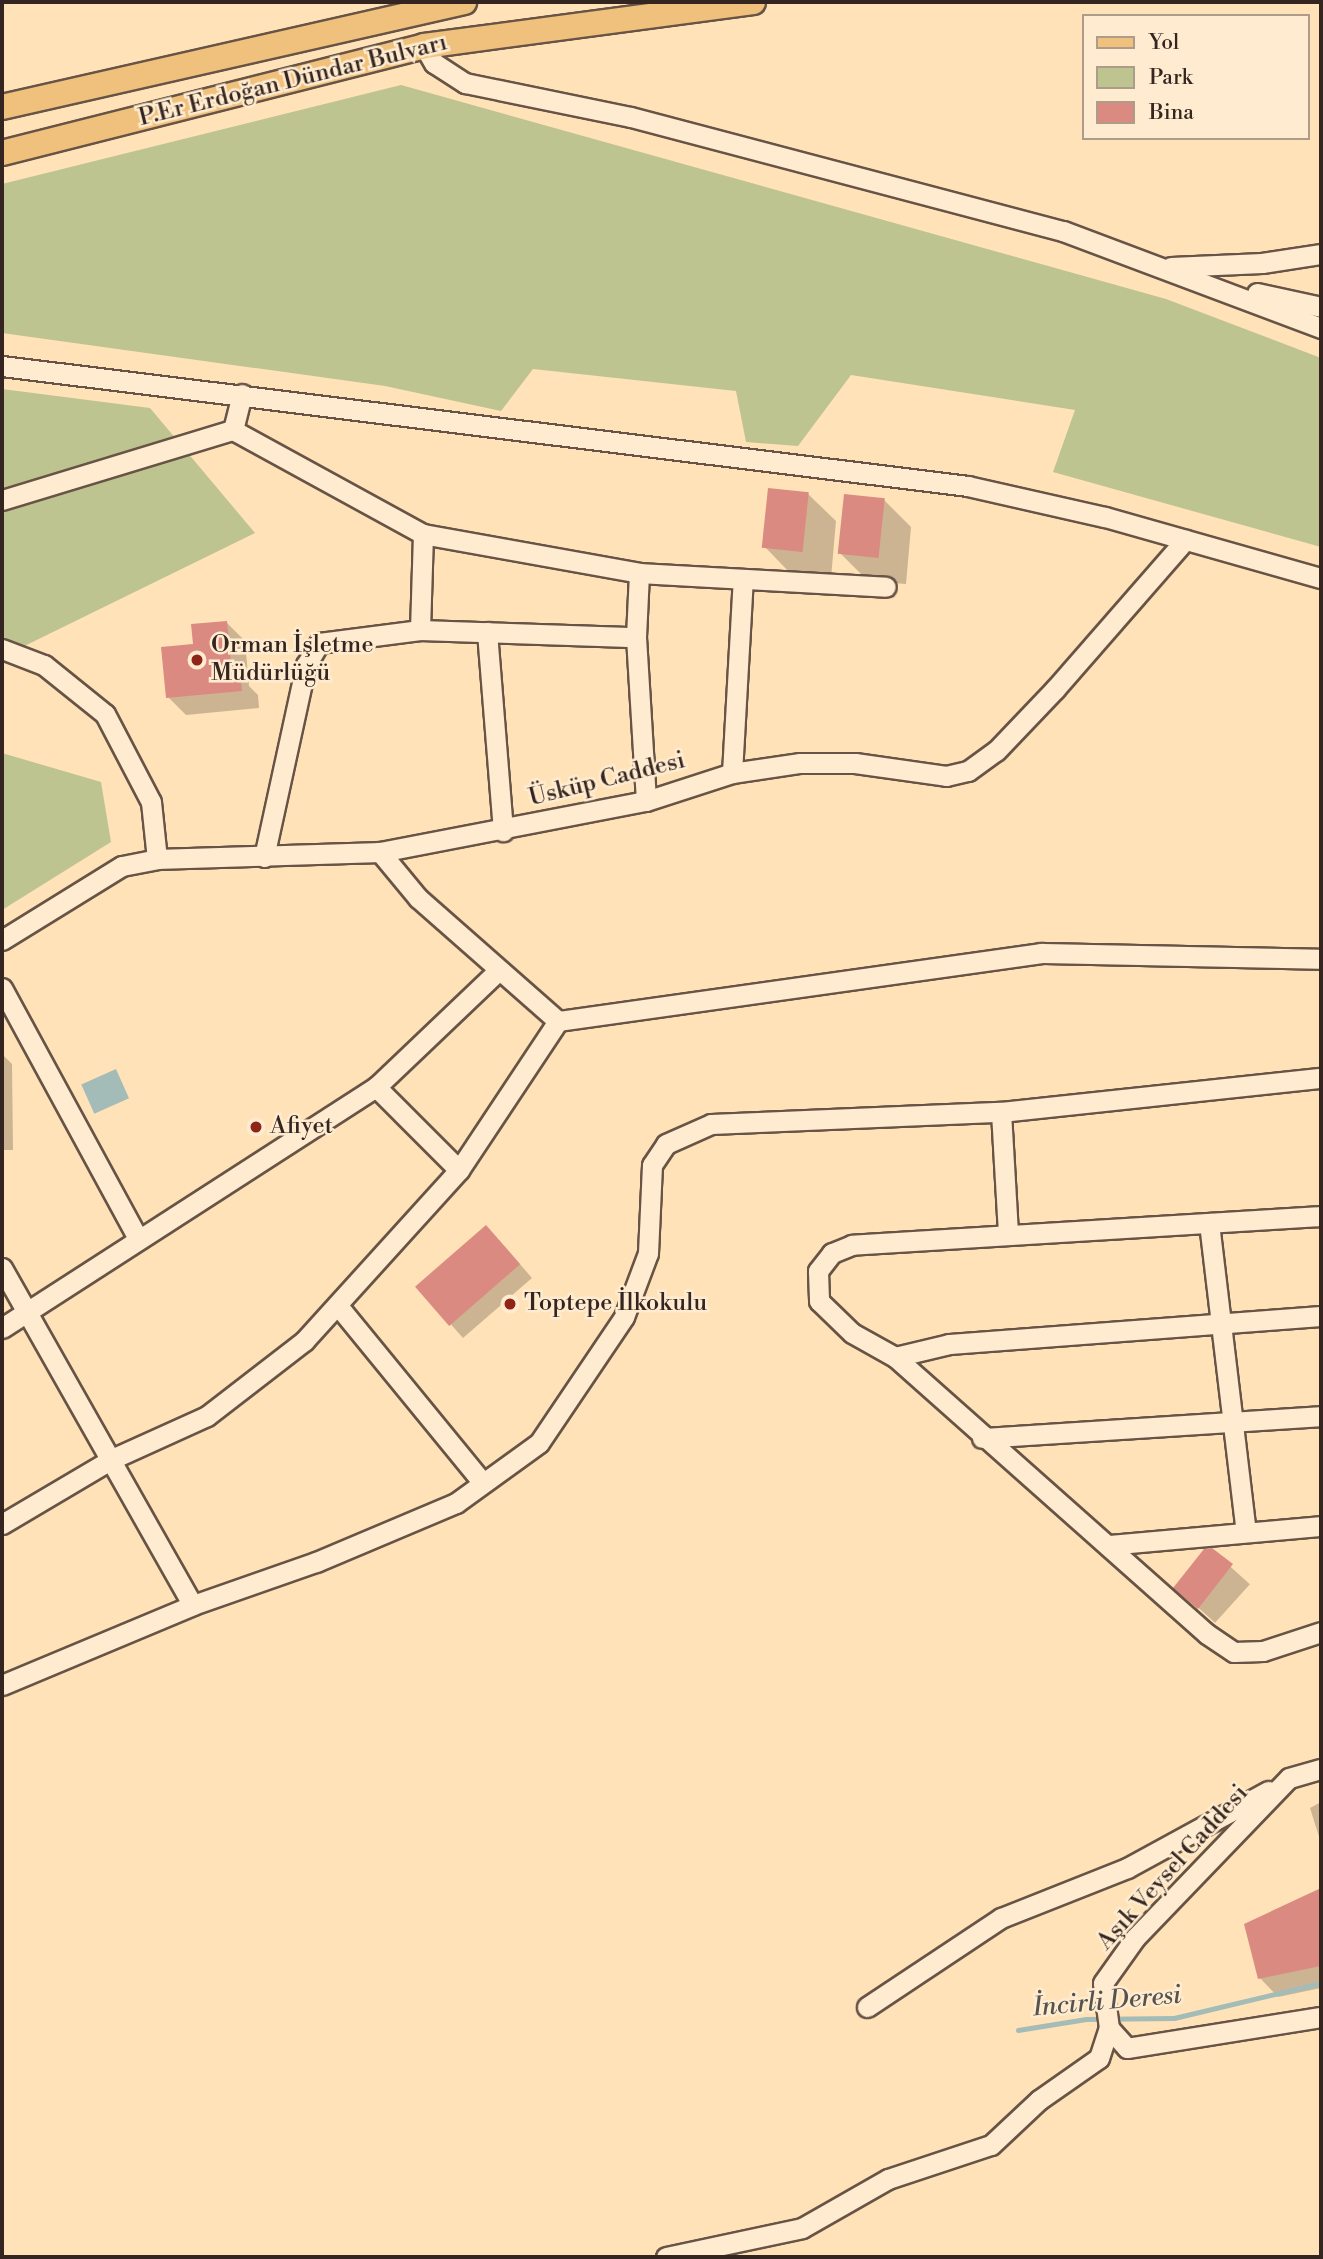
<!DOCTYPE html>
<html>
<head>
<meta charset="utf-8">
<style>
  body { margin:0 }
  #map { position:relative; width:1323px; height:2259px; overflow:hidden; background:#ffe2b7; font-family:"Libre Bodoni",serif }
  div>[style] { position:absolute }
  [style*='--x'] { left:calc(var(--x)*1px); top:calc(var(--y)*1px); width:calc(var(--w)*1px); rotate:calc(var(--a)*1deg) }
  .green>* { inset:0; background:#bec490 }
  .water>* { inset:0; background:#a4bcb8; transform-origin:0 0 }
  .shadow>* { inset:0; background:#0003; transform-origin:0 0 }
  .stream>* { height:5px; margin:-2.5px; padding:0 2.5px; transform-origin:2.5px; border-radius:2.5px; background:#a4bcb8 }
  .building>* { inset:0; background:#da8a80; transform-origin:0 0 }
  .roads { filter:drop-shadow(2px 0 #675446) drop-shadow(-2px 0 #675446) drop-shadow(0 2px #675446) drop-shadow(0 -2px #675446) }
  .minor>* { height:19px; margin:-9.5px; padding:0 9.5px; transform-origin:9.5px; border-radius:9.5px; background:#ffecd0 }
  .major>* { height:24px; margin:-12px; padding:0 12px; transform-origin:12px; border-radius:12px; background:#f0c17c }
  .dots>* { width:19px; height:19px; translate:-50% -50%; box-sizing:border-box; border:4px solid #ffecd0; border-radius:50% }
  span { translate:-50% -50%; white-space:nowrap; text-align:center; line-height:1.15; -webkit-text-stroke:5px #ffecd0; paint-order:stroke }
  .street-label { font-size:24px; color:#342520 }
  .poi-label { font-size:24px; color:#342520 }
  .left { translate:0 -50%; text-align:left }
  .water-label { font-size:26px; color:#56524e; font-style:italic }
  .frame { position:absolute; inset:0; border:4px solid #342520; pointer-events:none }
  .legend { position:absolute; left:1082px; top:14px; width:228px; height:126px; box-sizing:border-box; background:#ffecd0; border:2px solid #ae9c8a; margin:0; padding:9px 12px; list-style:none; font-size:21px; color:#342520 }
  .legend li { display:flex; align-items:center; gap:14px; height:35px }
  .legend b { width:35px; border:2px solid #ae9c8a }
</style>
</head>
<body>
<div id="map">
  <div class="green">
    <i style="clip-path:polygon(401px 85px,1166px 299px,1321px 358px,1321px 547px,1053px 472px,1075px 410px,851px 375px,798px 446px,746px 442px,736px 391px,533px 369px,501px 411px,385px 386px,2px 333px,2px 184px)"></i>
    <i style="clip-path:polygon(2px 389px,150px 408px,255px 533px,2px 657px)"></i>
    <i style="clip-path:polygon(2px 753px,101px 782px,111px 842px,2px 910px)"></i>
  </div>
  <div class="water">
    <i style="left:116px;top:1069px;width:32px;height:38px;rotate:66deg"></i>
  </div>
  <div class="shadow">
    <i style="clip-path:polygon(808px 494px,836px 521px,831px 578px,792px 575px,765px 547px)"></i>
    <i style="clip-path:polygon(884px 500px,911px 527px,906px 584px,868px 581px,841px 554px)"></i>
    <i style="clip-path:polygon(227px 623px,245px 641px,249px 686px,258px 695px,259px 708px,186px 715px,168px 697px,194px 646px)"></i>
    <i style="clip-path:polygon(2px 1054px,12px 1064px,13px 1150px,2px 1150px,2px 1163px)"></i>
    <i style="clip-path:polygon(499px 1240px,532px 1278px,463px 1338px,417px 1286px)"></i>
    <i style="left:1212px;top:1550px;width:51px;height:52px;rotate:42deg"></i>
    <i style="clip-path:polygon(1321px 1802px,1321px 1843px,1310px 1808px)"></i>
    <i style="clip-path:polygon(1321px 1890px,1321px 1988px,1278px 1997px,1260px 1978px,1246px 1925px)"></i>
  </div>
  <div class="stream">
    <i style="--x:1018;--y:2030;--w:69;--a:-9.2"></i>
    <i style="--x:1086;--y:2019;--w:88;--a:-0.7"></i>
    <i style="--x:1174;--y:2018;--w:151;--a:-13.4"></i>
  </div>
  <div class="building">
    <i style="left:768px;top:488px;width:41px;height:60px;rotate:6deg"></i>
    <i style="left:844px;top:494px;width:41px;height:60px;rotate:6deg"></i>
    <i style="clip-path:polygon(227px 621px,232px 673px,240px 675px,242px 691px,166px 698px,161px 647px,193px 644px,191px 624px)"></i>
    <i style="left:486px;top:1225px;width:52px;height:94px;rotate:49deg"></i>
    <i style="clip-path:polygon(1212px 1548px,1233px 1564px,1198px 1609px,1173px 1588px,1204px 1549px)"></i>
    <i style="clip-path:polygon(1321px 1888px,1321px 1966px,1258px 1979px,1244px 1924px)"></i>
  </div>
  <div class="roads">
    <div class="minor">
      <i style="--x:424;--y:46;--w:20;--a:60"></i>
      <i style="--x:434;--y:63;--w:37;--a:33"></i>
      <i style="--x:465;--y:83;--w:169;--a:11.6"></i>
      <i style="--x:631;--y:117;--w:447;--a:14.8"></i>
      <i style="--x:1063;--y:231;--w:276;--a:20.6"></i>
      <i style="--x:1171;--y:267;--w:91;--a:-2.5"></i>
      <i style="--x:1262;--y:263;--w:60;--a:-8.7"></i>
      <i style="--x:1257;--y:293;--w:66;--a:12.3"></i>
      <i style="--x:2;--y:366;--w:973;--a:7.08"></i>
      <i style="--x:968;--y:486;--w:140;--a:12.8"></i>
      <i style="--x:1105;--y:517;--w:224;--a:15.8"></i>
      <i style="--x:233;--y:430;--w:217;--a:28.7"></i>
      <i style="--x:423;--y:534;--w:219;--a:10.2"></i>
      <i style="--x:639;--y:573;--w:247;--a:3.2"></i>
      <i style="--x:2;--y:500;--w:241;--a:-16.9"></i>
      <i style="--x:233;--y:430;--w:37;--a:-76"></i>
      <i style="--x:639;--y:573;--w:64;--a:92.7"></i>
      <i style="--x:636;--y:637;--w:164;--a:86.5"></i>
      <i style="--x:420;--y:630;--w:96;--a:-88.2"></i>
      <i style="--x:487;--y:632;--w:200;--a:85.4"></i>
      <i style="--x:2;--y:649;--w:45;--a:20.9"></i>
      <i style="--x:44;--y:665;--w:78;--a:38.8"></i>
      <i style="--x:105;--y:714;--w:99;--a:62.4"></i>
      <i style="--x:151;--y:802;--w:57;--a:84"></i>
      <i style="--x:732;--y:773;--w:194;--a:-86.8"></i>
      <i style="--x:380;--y:852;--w:60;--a:50.4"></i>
      <i style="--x:418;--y:898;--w:186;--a:41.3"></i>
      <i style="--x:264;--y:857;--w:197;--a:-77.7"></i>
      <i style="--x:306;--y:665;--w:26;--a:-59"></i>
      <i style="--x:319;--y:643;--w:102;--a:-7.3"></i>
      <i style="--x:420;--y:630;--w:216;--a:1.9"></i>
      <i style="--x:2;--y:940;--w:141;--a:-31.7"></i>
      <i style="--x:122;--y:866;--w:36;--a:-11"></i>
      <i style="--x:157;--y:859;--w:223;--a:-1.8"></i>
      <i style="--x:380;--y:852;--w:271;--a:-10.9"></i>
      <i style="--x:646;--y:801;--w:90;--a:-18"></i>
      <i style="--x:732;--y:773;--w:69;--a:-8.4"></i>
      <i style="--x:800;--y:763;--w:55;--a:0"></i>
      <i style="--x:855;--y:763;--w:92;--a:8.1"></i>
      <i style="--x:946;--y:776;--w:23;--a:-13"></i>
      <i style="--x:968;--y:771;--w:34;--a:-36"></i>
      <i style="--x:996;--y:751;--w:86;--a:-46.4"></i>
      <i style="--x:1055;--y:689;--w:198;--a:-48.9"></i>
      <i style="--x:2;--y:988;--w:285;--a:61.5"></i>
      <i style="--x:376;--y:1087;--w:117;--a:45"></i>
      <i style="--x:1001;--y:1112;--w:123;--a:86.7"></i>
      <i style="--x:1321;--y:1216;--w:470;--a:176.5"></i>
      <i style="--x:852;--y:1245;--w:22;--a:158"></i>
      <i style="--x:832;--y:1253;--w:23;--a:128"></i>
      <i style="--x:818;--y:1271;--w:30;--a:88"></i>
      <i style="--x:819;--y:1301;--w:46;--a:44.1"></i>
      <i style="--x:852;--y:1333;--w:49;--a:29.2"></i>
      <i style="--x:895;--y:1357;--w:417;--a:41.6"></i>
      <i style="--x:1207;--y:1634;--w:32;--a:34"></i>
      <i style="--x:1234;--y:1652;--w:29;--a:-2"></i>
      <i style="--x:1263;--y:1651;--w:61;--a:-18.1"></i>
      <i style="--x:1209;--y:1223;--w:311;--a:83.2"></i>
      <i style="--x:2;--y:1268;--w:387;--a:60.5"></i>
      <i style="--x:193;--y:1605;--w:130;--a:-19.3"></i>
      <i style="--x:316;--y:1562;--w:152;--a:-22.9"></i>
      <i style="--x:456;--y:1503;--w:102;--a:-35.9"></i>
      <i style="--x:539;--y:1443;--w:152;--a:-56"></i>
      <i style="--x:624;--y:1317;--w:68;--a:-69.4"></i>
      <i style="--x:648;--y:1253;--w:88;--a:-87.4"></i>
      <i style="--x:652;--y:1165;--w:25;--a:-56"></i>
      <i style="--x:666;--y:1144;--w:49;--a:-24"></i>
      <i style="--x:711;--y:1124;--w:290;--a:-2.4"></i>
      <i style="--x:1001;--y:1112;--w:322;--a:-6.1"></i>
      <i style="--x:339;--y:1307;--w:227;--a:50.7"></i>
      <i style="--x:2;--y:1328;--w:445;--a:-32.8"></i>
      <i style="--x:376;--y:1087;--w:168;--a:-43.6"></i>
      <i style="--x:895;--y:1357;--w:56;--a:-13.5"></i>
      <i style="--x:949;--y:1344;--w:373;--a:-4.3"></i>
      <i style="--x:982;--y:1438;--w:340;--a:-3.7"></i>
      <i style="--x:2;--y:1524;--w:128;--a:-30.6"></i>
      <i style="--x:112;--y:1459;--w:104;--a:-24.4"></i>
      <i style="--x:207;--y:1416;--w:123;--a:-37.7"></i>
      <i style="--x:304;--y:1341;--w:231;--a:-47.8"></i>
      <i style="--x:459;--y:1170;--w:179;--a:-56.4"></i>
      <i style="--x:558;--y:1021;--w:488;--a:-8"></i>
      <i style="--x:1041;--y:953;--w:280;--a:1.2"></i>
      <i style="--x:1108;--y:1545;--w:214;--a:-5.1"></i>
      <i style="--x:2;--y:1685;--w:207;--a:-22.7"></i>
      <i style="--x:867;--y:2007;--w:161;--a:-33.6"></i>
      <i style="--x:1001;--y:1918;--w:136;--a:-21.6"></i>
      <i style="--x:1127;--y:1868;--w:161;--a:-28.6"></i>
      <i style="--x:1109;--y:2028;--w:27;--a:48"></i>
      <i style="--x:1127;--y:2048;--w:196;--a:-9.1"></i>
      <i style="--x:666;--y:2257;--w:139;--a:-12"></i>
      <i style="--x:802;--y:2228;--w:99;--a:-29.7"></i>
      <i style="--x:888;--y:2179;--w:108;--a:-18.3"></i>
      <i style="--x:991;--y:2145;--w:66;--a:-43.2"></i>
      <i style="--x:1039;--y:2100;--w:73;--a:-35"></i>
      <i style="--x:1099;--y:2058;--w:32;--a:-72"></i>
      <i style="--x:1109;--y:2028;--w:45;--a:-97.6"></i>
      <i style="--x:1103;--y:1983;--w:55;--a:-54.6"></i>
      <i style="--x:1135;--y:1938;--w:222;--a:-46.1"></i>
      <i style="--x:1289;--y:1778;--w:33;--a:-16"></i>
    </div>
    <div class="major">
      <i style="--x:2;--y:107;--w:474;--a:-12.8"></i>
      <i style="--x:2;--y:153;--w:435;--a:-14.2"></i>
      <i style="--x:424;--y:46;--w:332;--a:-7.6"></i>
    </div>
  </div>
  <div class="dots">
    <i style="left:197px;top:660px;background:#8f2418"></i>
    <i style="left:256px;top:1127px;background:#8f2418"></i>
    <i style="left:510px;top:1304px;background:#8f2418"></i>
  </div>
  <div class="street-label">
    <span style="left:293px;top:81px;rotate:-14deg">P.Er Erdoğan Dündar Bulvarı</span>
    <span style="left:607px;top:780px;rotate:-14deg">Üsküp Caddesi</span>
    <span style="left:1173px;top:1868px;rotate:-48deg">Aşık Veysel Caddesi</span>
  </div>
  <div class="poi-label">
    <span class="left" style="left:211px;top:660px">Orman İşletme<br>Müdürlüğü</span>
    <span class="left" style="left:270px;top:1127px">Afiyet</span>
    <span class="left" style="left:524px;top:1304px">Toptepe İlkokulu</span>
  </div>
  <div class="water-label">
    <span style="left:1107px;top:2002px;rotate:-5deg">İncirli Deresi</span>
  </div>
  <div class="frame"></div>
  <ul class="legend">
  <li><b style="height:9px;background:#f0c17c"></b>Yol</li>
  <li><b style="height:19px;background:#bec490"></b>Park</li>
  <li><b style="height:19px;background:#da8a80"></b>Bina</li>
  </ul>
</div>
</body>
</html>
